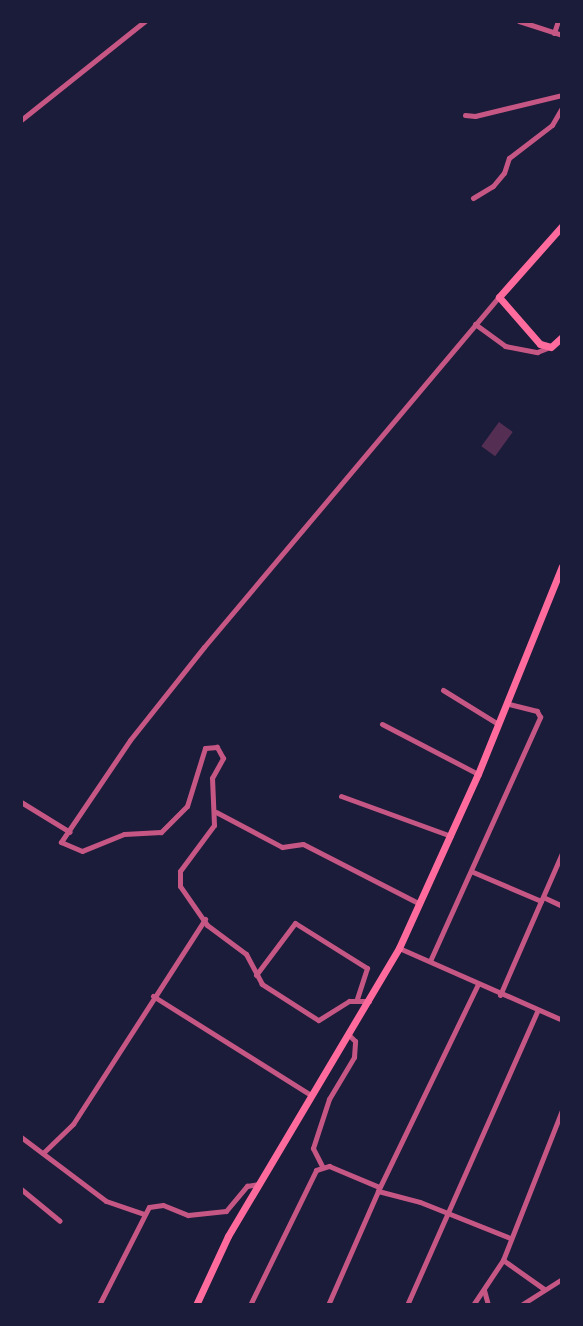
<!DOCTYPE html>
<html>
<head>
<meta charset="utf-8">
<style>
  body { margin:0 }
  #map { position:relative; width:583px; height:1326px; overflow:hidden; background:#1b1b3a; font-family:Merriweather,serif }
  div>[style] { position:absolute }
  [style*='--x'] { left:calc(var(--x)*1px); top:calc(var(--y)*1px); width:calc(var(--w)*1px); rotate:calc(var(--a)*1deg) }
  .building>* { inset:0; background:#542f53; transform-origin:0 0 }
  .minor>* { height:5px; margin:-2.5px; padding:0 2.5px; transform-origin:2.5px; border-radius:2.5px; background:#c65784 }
  .secondary>* { height:7px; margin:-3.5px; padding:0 3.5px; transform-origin:3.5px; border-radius:3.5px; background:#ff6b9d }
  span { translate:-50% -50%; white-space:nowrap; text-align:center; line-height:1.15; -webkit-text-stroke:5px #1b1b3a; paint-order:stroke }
  .frame { position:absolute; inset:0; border:23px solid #1b1b3a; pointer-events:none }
</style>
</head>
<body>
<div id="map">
  <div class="building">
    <i style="left:499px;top:422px;width:17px;height:30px;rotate:36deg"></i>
  </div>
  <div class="minor">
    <i style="--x:519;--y:21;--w:45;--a:18"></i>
    <i style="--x:554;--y:33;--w:13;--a:-72"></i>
    <i style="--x:465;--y:115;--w:10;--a:6"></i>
    <i style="--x:475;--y:116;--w:89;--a:-13.6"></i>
    <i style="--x:21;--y:120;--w:159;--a:-38.6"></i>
    <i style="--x:473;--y:198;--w:23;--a:-31"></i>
    <i style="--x:493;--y:186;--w:17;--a:-50"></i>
    <i style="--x:504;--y:173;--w:16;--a:-72"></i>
    <i style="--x:509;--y:158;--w:54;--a:-37.5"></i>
    <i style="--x:552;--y:125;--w:20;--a:-60"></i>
    <i style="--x:475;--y:324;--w:37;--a:36"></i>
    <i style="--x:505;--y:346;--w:33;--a:11"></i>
    <i style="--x:537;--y:352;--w:14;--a:-21"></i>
    <i style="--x:443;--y:690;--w:65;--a:31.7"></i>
    <i style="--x:382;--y:724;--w:108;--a:27.5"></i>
    <i style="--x:341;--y:796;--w:117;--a:20"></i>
    <i style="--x:21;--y:802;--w:57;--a:31.5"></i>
    <i style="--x:216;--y:812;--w:75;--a:27.9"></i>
    <i style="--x:282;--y:847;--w:21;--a:-8"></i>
    <i style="--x:303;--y:844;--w:131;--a:27.1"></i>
    <i style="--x:473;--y:872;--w:74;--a:23.1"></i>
    <i style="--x:543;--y:897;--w:21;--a:25"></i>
    <i style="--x:399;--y:948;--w:178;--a:23.8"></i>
    <i style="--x:430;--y:961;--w:268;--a:-65.7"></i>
    <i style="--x:540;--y:717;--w:7;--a:-117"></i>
    <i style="--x:537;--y:711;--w:32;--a:-166"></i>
    <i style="--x:256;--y:975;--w:65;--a:-53.1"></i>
    <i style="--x:295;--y:923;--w:85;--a:32"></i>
    <i style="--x:367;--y:968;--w:33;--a:108"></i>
    <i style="--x:478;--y:984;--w:230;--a:115.8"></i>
    <i style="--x:378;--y:1191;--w:43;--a:14.7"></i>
    <i style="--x:420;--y:1202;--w:97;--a:21.8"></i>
    <i style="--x:500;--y:995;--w:155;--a:-66.4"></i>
    <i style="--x:153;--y:996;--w:186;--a:32.1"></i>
    <i style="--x:369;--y:1001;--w:20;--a:180"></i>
    <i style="--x:349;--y:1001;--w:36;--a:148"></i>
    <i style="--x:318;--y:1020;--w:67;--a:-147.3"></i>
    <i style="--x:262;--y:984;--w:34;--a:-118"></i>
    <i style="--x:246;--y:954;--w:49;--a:-143.4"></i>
    <i style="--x:207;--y:925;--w:47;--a:-124.7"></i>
    <i style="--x:180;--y:886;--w:15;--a:-90"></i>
    <i style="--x:180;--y:871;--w:57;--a:-53.5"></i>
    <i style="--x:214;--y:825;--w:47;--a:-92.4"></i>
    <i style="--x:212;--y:778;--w:23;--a:-61"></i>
    <i style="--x:223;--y:758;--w:13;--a:-119"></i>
    <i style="--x:217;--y:747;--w:12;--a:175"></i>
    <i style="--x:205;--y:748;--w:61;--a:107.2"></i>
    <i style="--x:187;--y:806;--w:37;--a:135"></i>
    <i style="--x:161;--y:832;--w:37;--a:177"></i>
    <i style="--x:124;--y:834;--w:45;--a:158"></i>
    <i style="--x:82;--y:851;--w:23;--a:-157"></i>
    <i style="--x:61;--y:842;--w:123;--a:-55.9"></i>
    <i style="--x:130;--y:740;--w:119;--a:-51.5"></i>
    <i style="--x:204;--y:647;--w:458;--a:-49.9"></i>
    <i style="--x:21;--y:1137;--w:106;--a:37"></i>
    <i style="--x:106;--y:1201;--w:39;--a:19"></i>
    <i style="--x:43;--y:1153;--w:42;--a:-44"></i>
    <i style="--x:73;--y:1124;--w:244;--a:-57.2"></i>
    <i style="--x:322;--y:1166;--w:20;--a:-117"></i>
    <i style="--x:313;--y:1148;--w:52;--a:-71.9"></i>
    <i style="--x:329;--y:1099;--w:49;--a:-59.2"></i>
    <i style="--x:354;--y:1057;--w:16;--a:-86"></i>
    <i style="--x:355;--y:1041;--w:10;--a:-135"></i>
    <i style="--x:21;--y:1189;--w:50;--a:39.4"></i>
    <i style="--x:503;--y:1260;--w:50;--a:35.3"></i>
    <i style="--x:484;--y:1290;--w:16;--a:75"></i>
    <i style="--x:99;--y:1305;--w:110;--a:-63"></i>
    <i style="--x:149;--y:1207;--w:14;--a:-8"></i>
    <i style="--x:163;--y:1205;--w:27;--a:22"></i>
    <i style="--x:188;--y:1215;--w:38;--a:-6"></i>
    <i style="--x:226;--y:1211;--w:33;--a:-50"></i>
    <i style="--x:247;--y:1186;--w:11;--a:-10"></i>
    <i style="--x:250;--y:1305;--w:150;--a:-63.9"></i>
    <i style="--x:316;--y:1170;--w:14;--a:-17"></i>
    <i style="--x:329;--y:1166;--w:54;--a:22.8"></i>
    <i style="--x:328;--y:1305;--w:124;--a:-66.3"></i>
    <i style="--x:407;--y:1305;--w:321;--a:-66.1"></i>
    <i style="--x:473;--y:1305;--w:54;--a:-56.3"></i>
    <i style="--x:503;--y:1260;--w:161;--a:-68.5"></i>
    <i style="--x:521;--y:1305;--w:49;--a:-32.4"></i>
  </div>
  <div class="secondary">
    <i style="--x:562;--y:226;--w:95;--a:131.6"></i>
    <i style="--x:499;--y:297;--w:62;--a:48.9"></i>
    <i style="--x:540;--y:344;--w:11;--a:15"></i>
    <i style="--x:551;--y:347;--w:15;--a:-42"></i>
    <i style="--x:196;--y:1305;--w:76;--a:-65.1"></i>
    <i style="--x:228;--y:1236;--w:335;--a:-59.3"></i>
    <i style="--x:399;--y:948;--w:191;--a:-65.6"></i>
    <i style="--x:478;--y:774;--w:224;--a:-68"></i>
  </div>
  <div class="frame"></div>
</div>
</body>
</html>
